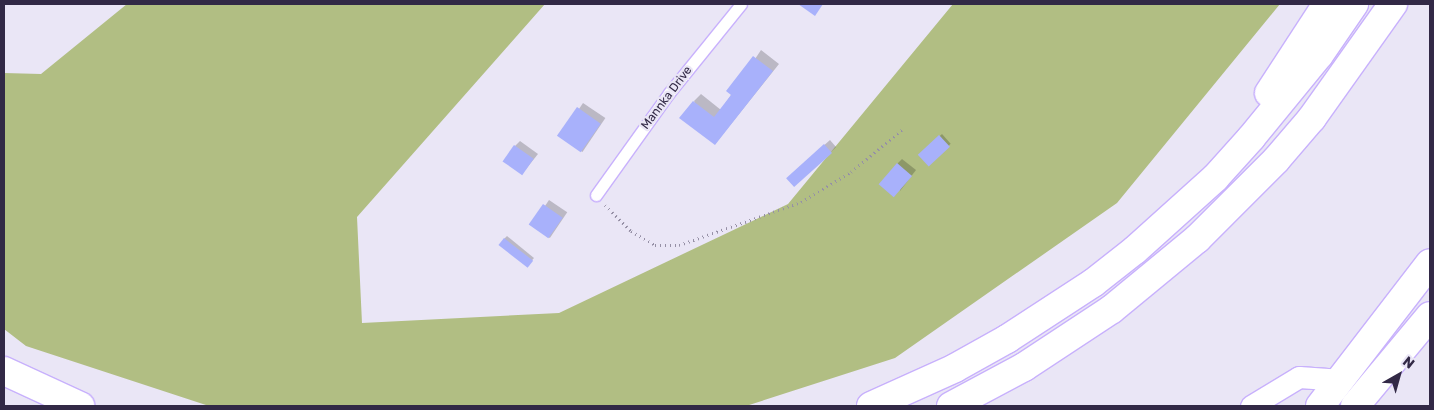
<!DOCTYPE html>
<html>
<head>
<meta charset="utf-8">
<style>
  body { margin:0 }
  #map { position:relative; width:1434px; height:410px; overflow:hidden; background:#eae6f6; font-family:Rubik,sans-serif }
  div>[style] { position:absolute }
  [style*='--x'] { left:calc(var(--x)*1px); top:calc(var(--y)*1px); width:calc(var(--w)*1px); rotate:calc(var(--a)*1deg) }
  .green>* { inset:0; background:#b1be83 }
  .shadow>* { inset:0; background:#0003; transform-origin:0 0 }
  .building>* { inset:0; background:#a8b1fb; transform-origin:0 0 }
  .path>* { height:3px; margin-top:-1.5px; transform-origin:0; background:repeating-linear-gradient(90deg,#9690a6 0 1px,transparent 0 5px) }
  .roads { filter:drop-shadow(1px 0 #c8b1fc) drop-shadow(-1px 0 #c8b1fc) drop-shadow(0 1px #c8b1fc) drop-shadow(0 -1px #c8b1fc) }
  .lane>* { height:11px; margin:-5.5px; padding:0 5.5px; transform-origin:5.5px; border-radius:5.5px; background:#fff }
  .street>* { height:21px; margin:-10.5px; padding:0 10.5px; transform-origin:10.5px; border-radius:10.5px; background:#fff }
  .primary>* { height:28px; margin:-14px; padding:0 14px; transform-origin:14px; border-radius:14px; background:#fff }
  .highway>* { height:28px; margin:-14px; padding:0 14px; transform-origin:14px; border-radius:14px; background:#fff }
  span { translate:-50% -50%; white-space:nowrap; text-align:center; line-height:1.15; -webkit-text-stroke:4.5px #eae6f6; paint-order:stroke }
  .street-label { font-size:12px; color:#322946 }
  .frame { position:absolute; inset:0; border:5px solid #322946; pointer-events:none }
  .north { position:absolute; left:1374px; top:350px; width:50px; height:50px; -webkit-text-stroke:4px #eae6f6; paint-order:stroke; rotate:38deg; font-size:14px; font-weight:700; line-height:20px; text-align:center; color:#322946 }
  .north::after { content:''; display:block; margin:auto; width:18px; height:22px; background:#322946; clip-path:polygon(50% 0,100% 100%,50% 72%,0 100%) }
</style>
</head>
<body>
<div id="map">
  <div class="green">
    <i style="clip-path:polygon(127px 4px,545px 4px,357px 217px,362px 323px,559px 313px,788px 204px,953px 4px,1280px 4px,1117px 203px,895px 358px,746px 406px,209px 406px,26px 346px,4px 329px,4px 73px,41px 74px)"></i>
  </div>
  <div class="shadow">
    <i style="clip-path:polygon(761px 50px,779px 64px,715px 144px,694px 101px,701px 94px,721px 110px)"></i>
    <i style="left:583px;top:103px;width:27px;height:41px;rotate:34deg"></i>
    <i style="left:942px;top:134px;width:13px;height:30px;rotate:48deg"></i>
    <i style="clip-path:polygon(830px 140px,836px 147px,831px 152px,793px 173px)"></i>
    <i style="clip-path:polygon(520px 141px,538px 154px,522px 174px,515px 146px)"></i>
    <i style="clip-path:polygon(902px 159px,916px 170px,900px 191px,897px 164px)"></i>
    <i style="left:549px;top:200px;width:22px;height:31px;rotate:34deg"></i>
    <i style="clip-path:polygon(507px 236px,534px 258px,527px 266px,504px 239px)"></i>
  </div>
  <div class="building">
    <i style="clip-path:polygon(798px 4px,823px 4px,815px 16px)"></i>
    <i style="clip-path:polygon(753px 56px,773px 71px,715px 145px,679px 118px,693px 101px,714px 117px,731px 95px,726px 91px)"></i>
    <i style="left:577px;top:107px;width:29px;height:35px;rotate:35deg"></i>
    <i style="left:939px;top:135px;width:16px;height:29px;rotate:47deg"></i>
    <i style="left:824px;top:144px;width:12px;height:51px;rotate:48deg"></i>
    <i style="left:514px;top:145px;width:24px;height:20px;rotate:35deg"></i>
    <i style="left:897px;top:163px;width:20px;height:28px;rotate:41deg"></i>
    <i style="left:543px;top:204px;width:24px;height:25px;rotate:35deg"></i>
    <i style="left:504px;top:238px;width:37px;height:9px;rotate:38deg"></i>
  </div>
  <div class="path">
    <i style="--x:605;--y:205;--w:37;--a:45"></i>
    <i style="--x:631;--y:231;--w:28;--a:30"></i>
    <i style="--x:655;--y:245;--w:24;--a:0"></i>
    <i style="--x:679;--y:245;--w:129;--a:-19.4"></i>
    <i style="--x:801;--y:202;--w:58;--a:-31"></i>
    <i style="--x:851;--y:172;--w:69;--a:-39.7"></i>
  </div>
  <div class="roads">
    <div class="lane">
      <i style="--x:596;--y:195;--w:125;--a:-54.4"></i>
      <i style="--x:669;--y:93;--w:114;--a:-51"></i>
    </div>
    <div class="street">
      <i style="--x:1251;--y:406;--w:56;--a:-31.1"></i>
      <i style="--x:1299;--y:377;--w:43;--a:4"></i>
    </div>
    <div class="primary">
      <i style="--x:1320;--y:406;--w:180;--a:-52.4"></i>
      <i style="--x:1355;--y:406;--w:117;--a:-50.2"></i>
    </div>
    <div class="highway">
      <i style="--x:1269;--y:93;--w:106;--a:-56.9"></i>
      <i style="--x:4;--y:371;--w:84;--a:24.7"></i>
      <i style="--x:871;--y:406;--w:92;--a:-24.3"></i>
      <i style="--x:955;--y:368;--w:60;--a:-29.1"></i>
      <i style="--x:1007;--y:339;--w:103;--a:-33.1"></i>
      <i style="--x:1093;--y:283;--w:53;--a:-38.2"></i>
      <i style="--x:1135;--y:250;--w:108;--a:-42"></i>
      <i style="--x:1215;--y:178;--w:54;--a:-48"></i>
      <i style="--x:1251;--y:138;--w:107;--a:-50.7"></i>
      <i style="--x:1319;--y:55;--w:62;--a:-55.5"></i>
      <i style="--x:951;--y:406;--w:83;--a:-28.1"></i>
      <i style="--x:1024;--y:367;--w:105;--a:-33.4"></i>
      <i style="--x:1112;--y:309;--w:110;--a:-39.5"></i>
      <i style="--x:1197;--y:239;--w:112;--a:-45"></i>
      <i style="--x:1276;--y:160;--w:55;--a:-49.4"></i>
      <i style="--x:1312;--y:118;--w:140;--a:-54.6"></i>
    </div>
  </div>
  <div class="street-label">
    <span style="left:667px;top:98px;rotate:-53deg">Mannka Drive</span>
  </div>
  <div class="frame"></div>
  <div class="north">N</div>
</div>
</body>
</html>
